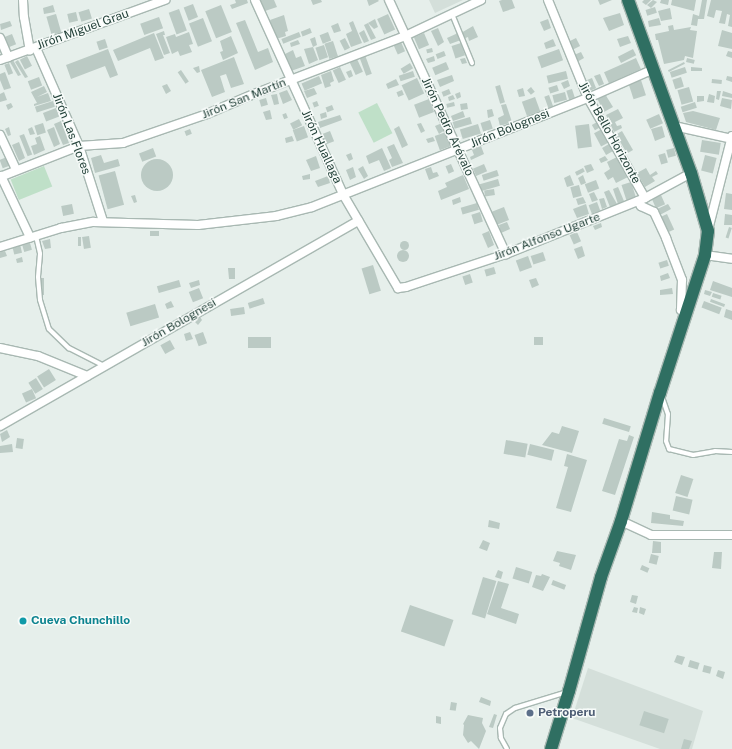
<!DOCTYPE html>
<html>
<head>
<meta charset="utf-8">
<style>
  body { margin:0 }
  #map { position:relative; width:732px; height:749px; overflow:hidden; background:#e6efeb; font-family:"Public Sans",sans-serif }
  div>[style] { position:absolute }
  [style*='--x'] { left:calc(var(--x)*1px); top:calc(var(--y)*1px); width:calc(var(--w)*1px); rotate:calc(var(--a)*1deg) }
  .built>* { inset:0; background:#d4dfda }
  .green>* { inset:0; background:#bfe0c8; transform-origin:0 0 }
  .building>* { inset:0; background:#bbcac4; transform-origin:0 0 }
  .round { border-radius:50% }
  .roads { filter:drop-shadow(1px 0 #a8b8b2) drop-shadow(-1px 0 #a8b8b2) drop-shadow(0 1px #a8b8b2) drop-shadow(0 -1px #a8b8b2) }
  .lane>* { height:4px; margin:-2px; padding:0 2px; transform-origin:2px; border-radius:2px; background:#fff }
  .street>* { height:8px; margin:-4px; padding:0 4px; transform-origin:4px; border-radius:4px; background:#fff }
  .highway>* { height:12px; margin:-6px; padding:0 6px; transform-origin:6px; border-radius:6px; background:#2f6f62 }
  .dots>* { width:11px; height:11px; translate:-50% -50%; box-sizing:border-box; border:2px solid #f7fbf9; border-radius:50% }
  span { translate:-50% -50%; white-space:nowrap; text-align:center; line-height:1.15; -webkit-text-stroke:3px #f7fbf9; paint-order:stroke }
  .street-label { font-size:12px; color:#24423a }
  .culture-label { font-size:12px; color:#0d838f; font-weight:700 }
  .left { translate:0 -50%; text-align:left }
  .service-label { font-size:12px; color:#4e5e75; font-weight:700 }
</style>
</head>
<body>
<div id="map">
  <div class="built">
    <i style="clip-path:polygon(429px 0,463px 0,435px 13px)"></i>
    <i style="clip-path:polygon(588px 668px,703px 711px,692px 749px,660px 749px,572px 718px)"></i>
  </div>
  <div class="green">
    <i style="left:377px;top:103px;width:34px;height:21px;rotate:63deg"></i>
    <i style="left:44px;top:166px;width:22px;height:36px;rotate:68deg"></i>
  </div>
  <div class="building">
    <i style="clip-path:polygon(235px 0,247px 0,248px 3px,232px 9px,230px 5px,236px 3px)"></i>
    <i style="clip-path:polygon(260px 0,274px 0,277px 7px,265px 11px)"></i>
    <i style="clip-path:polygon(311px 0,321px 0,322px 2px,313px 5px)"></i>
    <i style="clip-path:polygon(367px 0,378px 0,379px 1px,369px 6px)"></i>
    <i style="clip-path:polygon(502px 0,512px 0,515px 8px,503px 12px,499px 1px)"></i>
    <i style="clip-path:polygon(598px 0,612px 0,600px 5px)"></i>
    <i style="clip-path:polygon(644px 0,651px 0,646px 5px,642px 2px)"></i>
    <i style="clip-path:polygon(653px 0,657px 2px,651px 8px,647px 5px)"></i>
    <i style="clip-path:polygon(661px 0,669px 0,668px 5px,660px 3px)"></i>
    <i style="clip-path:polygon(672px 0,696px 0,694px 11px,671px 5px)"></i>
    <i style="clip-path:polygon(702px 0,707px 0,704px 19px,698px 19px,697px 26px,691px 25px,693px 14px,699px 16px)"></i>
    <i style="clip-path:polygon(711px 0,732px 0,732px 27px,728px 26px,730px 15px,727px 14px,725px 24px,719px 23px,722px 11px,716px 10px,714px 18px,707px 16px)"></i>
    <i style="left:193px;top:4px;width:14px;height:10px;rotate:69deg"></i>
    <i style="clip-path:polygon(53px 5px,55px 12px,44px 14px,43px 8px)"></i>
    <i style="left:221px;top:5px;width:29px;height:17px;rotate:68deg"></i>
    <i style="left:655px;top:7px;width:6px;height:10px;rotate:72deg"></i>
    <i style="clip-path:polygon(670px 8px,672px 19px,661px 21px,658px 11px)"></i>
    <i style="left:89px;top:9px;width:10px;height:11px;rotate:73deg"></i>
    <i style="left:179px;top:9px;width:23px;height:11px;rotate:70deg"></i>
    <i style="left:76px;top:12px;width:9px;height:9px;rotate:77deg"></i>
    <i style="clip-path:polygon(620px 13px,624px 25px,609px 31px,603px 18px)"></i>
    <i style="left:56px;top:14px;width:19px;height:10px;rotate:74deg"></i>
    <i style="left:388px;top:14px;width:17px;height:12px;rotate:65deg"></i>
    <i style="clip-path:polygon(284px 15px,288px 31px,285px 32px,286px 36px,276px 39px,270px 20px)"></i>
    <i style="left:159px;top:17px;width:12px;height:20px;rotate:70deg"></i>
    <i style="left:203px;top:18px;width:25px;height:15px;rotate:69deg"></i>
    <i style="clip-path:polygon(659px 18px,661px 25px,649px 27px,648px 21px)"></i>
    <i style="clip-path:polygon(375px 19px,378px 27px,374px 29px,368px 23px)"></i>
    <i style="clip-path:polygon(548px 19px,551px 28px,544px 31px,540px 22px)"></i>
    <i style="clip-path:polygon(245px 20px,258px 52px,268px 48px,273px 62px,255px 70px,236px 23px)"></i>
    <i style="clip-path:polygon(10px 21px,12px 26px,1px 30px,0 24px)"></i>
    <i style="clip-path:polygon(353px 21px,362px 43px,351px 47px,346px 34px,352px 31px,349px 23px)"></i>
    <i style="clip-path:polygon(338px 23px,341px 31px,334px 33px,331px 26px)"></i>
    <i style="clip-path:polygon(368px 23px,376px 38px,371px 40px,364px 25px)"></i>
    <i style="clip-path:polygon(673px 25px,674px 30px,691px 27px,690px 30px,697px 31px,693px 58px,685px 56px,684px 60px,664px 64px,658px 40px,656px 40px,655px 34px,669px 31px,668px 26px)"></i>
    <i style="clip-path:polygon(473px 26px,478px 37px,469px 41px,468px 37px,463px 39px,461px 33px)"></i>
    <i style="left:310px;top:28px;width:5px;height:10px;rotate:68deg"></i>
    <i style="clip-path:polygon(438px 28px,444px 42px,438px 46px,431px 31px)"></i>
    <i style="clip-path:polygon(364px 30px,369px 41px,364px 43px,359px 33px)"></i>
    <i style="clip-path:polygon(722px 30px,732px 33px,732px 49px,718px 46px)"></i>
    <i style="clip-path:polygon(164px 31px,165px 35px,163px 35px,170px 53px,164px 55px,156px 34px)"></i>
    <i style="clip-path:polygon(189px 32px,193px 44px,189px 45px,192px 52px,180px 56px,178px 51px,172px 54px,166px 37px,175px 34px,176px 37px)"></i>
    <i style="left:299px;top:32px;width:5px;height:19px;rotate:68deg"></i>
    <i style="left:328px;top:32px;width:9px;height:9px;rotate:69deg"></i>
    <i style="clip-path:polygon(154px 33px,164px 58px,155px 61px,150px 48px,118px 61px,113px 50px)"></i>
    <i style="left:424px;top:33px;width:13px;height:11px;rotate:67deg"></i>
    <i style="clip-path:polygon(458px 33px,461px 40px,450px 44px,447px 38px)"></i>
    <i style="left:12px;top:34px;width:11px;height:8px;rotate:68deg"></i>
    <i style="clip-path:polygon(231px 36px,238px 53px,223px 60px,220px 52px,223px 51px,220px 41px)"></i>
    <i style="clip-path:polygon(628px 36px,631px 43px,620px 47px,617px 39px)"></i>
    <i style="clip-path:polygon(315px 37px,317px 45px,313px 47px,310px 39px)"></i>
    <i style="left:345px;top:38px;width:11px;height:6px;rotate:63deg"></i>
    <i style="left:576px;top:38px;width:9px;height:9px;rotate:63deg"></i>
    <i style="left:105px;top:39px;width:9px;height:9px;rotate:72deg"></i>
    <i style="clip-path:polygon(553px 39px,556px 46px,546px 49px,544px 43px)"></i>
    <i style="clip-path:polygon(298px 40px,300px 44px,291px 47px,290px 43px)"></i>
    <i style="left:333px;top:41px;width:16px;height:9px;rotate:72deg"></i>
    <i style="left:401px;top:42px;width:10px;height:8px;rotate:66deg"></i>
    <i style="left:461px;top:43px;width:13px;height:10px;rotate:72deg"></i>
    <i style="left:324px;top:45px;width:13px;height:9px;rotate:72deg"></i>
    <i style="clip-path:polygon(313px 47px,318px 60px,309px 64px,304px 49px)"></i>
    <i style="left:432px;top:48px;width:4px;height:6px;rotate:76deg"></i>
    <i style="clip-path:polygon(108px 49px,118px 75px,110px 78px,105px 66px,71px 79px,66px 65px)"></i>
    <i style="left:559px;top:49px;width:12px;height:23px;rotate:70deg"></i>
    <i style="left:633px;top:49px;width:7px;height:17px;rotate:63deg"></i>
    <i style="clip-path:polygon(293px 50px,296px 58px,301px 56px,305px 66px,291px 71px,285px 54px)"></i>
    <i style="left:444px;top:51px;width:5px;height:9px;rotate:68deg"></i>
    <i style="clip-path:polygon(728px 51px,732px 52px,732px 58px,726px 56px)"></i>
    <i style="clip-path:polygon(581px 52px,584px 58px,577px 62px,574px 55px)"></i>
    <i style="left:365px;top:55px;width:20px;height:6px;rotate:70deg"></i>
    <i style="left:27px;top:56px;width:11px;height:8px;rotate:63deg"></i>
    <i style="clip-path:polygon(434px 56px,435px 61px,428px 63px,426px 59px)"></i>
    <i style="clip-path:polygon(234px 57px,244px 84px,231px 88px,226px 74px,220px 76px,225px 92px,212px 97px,201px 70px)"></i>
    <i style="clip-path:polygon(465px 58px,467px 63px,462px 64px,460px 59px)"></i>
    <i style="left:636px;top:58px;width:12px;height:35px;rotate:66deg"></i>
    <i style="left:687px;top:58px;width:8px;height:4px;rotate:14deg"></i>
    <i style="left:357px;top:59px;width:14px;height:8px;rotate:65deg"></i>
    <i style="clip-path:polygon(13px 60px,21px 75px,18px 76px,10px 62px)"></i>
    <i style="clip-path:polygon(18px 60px,28px 77px,25px 78px,15px 62px)"></i>
    <i style="left:446px;top:62px;width:8px;height:15px;rotate:67deg"></i>
    <i style="left:684px;top:62px;width:2px;height:18px;rotate:63deg"></i>
    <i style="left:9px;top:63px;width:11px;height:5px;rotate:68deg"></i>
    <i style="left:410px;top:63px;width:6px;height:11px;rotate:59deg"></i>
    <i style="clip-path:polygon(199px 66px,200px 72px,197px 73px,193px 68px)"></i>
    <i style="left:340px;top:67px;width:14px;height:8px;rotate:65deg"></i>
    <i style="left:685px;top:67px;width:6px;height:16px;rotate:72deg"></i>
    <i style="clip-path:polygon(691px 67px,702px 68px,702px 71px,691px 71px)"></i>
    <i style="left:181px;top:70px;width:14px;height:4px;rotate:56deg"></i>
    <i style="clip-path:polygon(351px 70px,353px 76px,349px 78px,346px 72px)"></i>
    <i style="clip-path:polygon(331px 71px,334px 81px,330px 83px,331px 86px,325px 88px,321px 75px)"></i>
    <i style="left:413px;top:71px;width:6px;height:15px;rotate:72deg"></i>
    <i style="left:566px;top:71px;width:8px;height:20px;rotate:76deg"></i>
    <i style="clip-path:polygon(5px 72px,11px 88px,4px 90px,0 80px,0 74px)"></i>
    <i style="clip-path:polygon(600px 74px,604px 84px,599px 86px,594px 76px)"></i>
    <i style="clip-path:polygon(452px 75px,454px 81px,440px 87px,437px 80px)"></i>
    <i style="left:319px;top:76px;width:8px;height:19px;rotate:67deg"></i>
    <i style="clip-path:polygon(727px 76px,732px 77px,732px 82px,726px 80px)"></i>
    <i style="left:39px;top:77px;width:9px;height:12px;rotate:69deg"></i>
    <i style="left:681px;top:77px;width:10px;height:9px;rotate:73deg"></i>
    <i style="left:417px;top:78px;width:17px;height:17px;rotate:65deg"></i>
    <i style="left:592px;top:78px;width:11px;height:8px;rotate:68deg"></i>
    <i style="clip-path:polygon(396px 79px,399px 85px,388px 89px,386px 84px)"></i>
    <i style="left:712px;top:79px;width:10px;height:4px;rotate:6deg"></i>
    <i style="clip-path:polygon(568px 80px,570px 86px,564px 89px,561px 83px)"></i>
    <i style="left:641px;top:80px;width:16px;height:13px;rotate:72deg"></i>
    <i style="clip-path:polygon(167px 84px,171px 91px,166px 94px,162px 86px)"></i>
    <i style="left:500px;top:85px;width:18px;height:5px;rotate:74deg"></i>
    <i style="left:557px;top:85px;width:6px;height:9px;rotate:72deg"></i>
    <i style="clip-path:polygon(44px 86px,47px 92px,37px 97px,48px 93px,51px 101px,34px 106px,34px 104px,37px 103px,31px 92px)"></i>
    <i style="left:531px;top:87px;width:6px;height:5px;rotate:51deg"></i>
    <i style="left:689px;top:87px;width:15px;height:12px;rotate:74deg"></i>
    <i style="clip-path:polygon(314px 88px,317px 94px,307px 98px,304px 91px)"></i>
    <i style="clip-path:polygon(523px 88px,525px 96px,519px 97px,517px 90px)"></i>
    <i style="left:449px;top:89px;width:5px;height:8px;rotate:68deg"></i>
    <i style="left:572px;top:89px;width:9px;height:6px;rotate:72deg"></i>
    <i style="clip-path:polygon(287px 90px,292px 100px,283px 104px,279px 93px)"></i>
    <i style="left:402px;top:90px;width:5px;height:6px;rotate:68deg"></i>
    <i style="clip-path:polygon(717px 91px,721px 91px,719px 100px,716px 99px)"></i>
    <i style="clip-path:polygon(723px 91px,732px 94px,732px 98px,722px 96px)"></i>
    <i style="clip-path:polygon(4px 92px,7px 100px,0 102px,0 94px)"></i>
    <i style="clip-path:polygon(460px 92px,461px 97px,457px 99px,455px 94px)"></i>
    <i style="left:565px;top:92px;width:8px;height:13px;rotate:76deg"></i>
    <i style="clip-path:polygon(277px 94px,279px 104px,274px 105px,271px 95px)"></i>
    <i style="clip-path:polygon(605px 94px,613px 107px,604px 112px,597px 98px)"></i>
    <i style="clip-path:polygon(709px 94px,715px 96px,714px 103px,707px 102px)"></i>
    <i style="clip-path:polygon(453px 95px,455px 99px,449px 101px,448px 97px)"></i>
    <i style="left:549px;top:95px;width:12px;height:5px;rotate:70deg"></i>
    <i style="clip-path:polygon(697px 96px,704px 96px,704px 101px,697px 102px)"></i>
    <i style="left:535px;top:97px;width:15px;height:14px;rotate:70deg"></i>
    <i style="left:266px;top:98px;width:7px;height:7px;rotate:74deg"></i>
    <i style="clip-path:polygon(722px 98px,732px 100px,731px 109px,720px 106px)"></i>
    <i style="left:429px;top:99px;width:14px;height:16px;rotate:69deg"></i>
    <i style="left:53px;top:101px;width:6px;height:19px;rotate:72deg"></i>
    <i style="left:317px;top:101px;width:5px;height:5px;rotate:68deg"></i>
    <i style="left:454px;top:102px;width:4px;height:8px;rotate:76deg"></i>
    <i style="left:695px;top:102px;width:6px;height:15px;rotate:72deg"></i>
    <i style="clip-path:polygon(11px 103px,13px 107px,8px 110px,6px 105px)"></i>
    <i style="left:467px;top:103px;width:6px;height:7px;rotate:81deg"></i>
    <i style="clip-path:polygon(506px 104px,512px 122px,500px 126px,498px 118px,504px 115px,501px 105px)"></i>
    <i style="left:332px;top:105px;width:5px;height:7px;rotate:68deg"></i>
    <i style="left:56px;top:108px;width:9px;height:14px;rotate:69deg"></i>
    <i style="clip-path:polygon(492px 109px,494px 116px,488px 118px,487px 110px)"></i>
    <i style="clip-path:polygon(618px 109px,623px 118px,615px 122px,617px 126px,621px 125px,622px 128px,614px 132px,606px 115px)"></i>
    <i style="clip-path:polygon(270px 110px,272px 119px,266px 120px,263px 112px)"></i>
    <i style="clip-path:polygon(463px 111px,465px 117px,453px 121px,451px 116px)"></i>
    <i style="clip-path:polygon(693px 111px,720px 118px,716px 130px,686px 122px,683px 113px)"></i>
    <i style="clip-path:polygon(326px 112px,327px 117px,321px 119px,320px 114px)"></i>
    <i style="left:286px;top:113px;width:5px;height:4px;rotate:68deg"></i>
    <i style="left:659px;top:114px;width:10px;height:14px;rotate:66deg"></i>
    <i style="clip-path:polygon(340px 115px,342px 120px,320px 128px,318px 122px)"></i>
    <i style="left:470px;top:117px;width:7px;height:18px;rotate:74deg"></i>
    <i style="left:299px;top:119px;width:7px;height:10px;rotate:63deg"></i>
    <i style="left:490px;top:120px;width:9px;height:10px;rotate:72deg"></i>
    <i style="clip-path:polygon(61px 121px,69px 143px,63px 145px,54px 124px)"></i>
    <i style="left:597px;top:122px;width:6px;height:6px;rotate:59deg"></i>
    <i style="left:43px;top:123px;width:10px;height:9px;rotate:73deg"></i>
    <i style="clip-path:polygon(421px 123px,425px 131px,421px 133px,417px 124px)"></i>
    <i style="clip-path:polygon(442px 123px,445px 130px,439px 134px,435px 126px)"></i>
    <i style="left:478px;top:124px;width:10px;height:19px;rotate:73deg"></i>
    <i style="left:589px;top:124px;width:23px;height:14px;rotate:83deg"></i>
    <i style="left:304px;top:126px;width:12px;height:12px;rotate:70deg"></i>
    <i style="clip-path:polygon(399px 126px,408px 145px,402px 148px,394px 129px)"></i>
    <i style="clip-path:polygon(662px 126px,665px 137px,655px 141px,651px 129px)"></i>
    <i style="clip-path:polygon(9px 127px,11px 135px,8px 136px,5px 129px)"></i>
    <i style="clip-path:polygon(32px 127px,35px 134px,30px 135px,28px 129px)"></i>
    <i style="clip-path:polygon(54px 127px,60px 144px,54px 147px,47px 130px)"></i>
    <i style="left:190px;top:129px;width:5px;height:6px;rotate:68deg"></i>
    <i style="left:602px;top:129px;width:15px;height:9px;rotate:62deg"></i>
    <i style="left:330px;top:131px;width:11px;height:9px;rotate:68deg"></i>
    <i style="left:622px;top:131px;width:22px;height:7px;rotate:60deg"></i>
    <i style="left:446px;top:132px;width:15px;height:12px;rotate:70deg"></i>
    <i style="left:24px;top:134px;width:22px;height:5px;rotate:68deg"></i>
    <i style="clip-path:polygon(40px 136px,45px 150px,34px 155px,31px 146px,37px 144px,35px 138px)"></i>
    <i style="clip-path:polygon(292px 136px,294px 141px,286px 143px,285px 138px)"></i>
    <i style="clip-path:polygon(433px 137px,435px 141px,428px 143px,426px 139px)"></i>
    <i style="left:702px;top:140px;width:19px;height:12px;rotate:9deg"></i>
    <i style="clip-path:polygon(19px 142px,25px 158px,19px 161px,12px 145px)"></i>
    <i style="clip-path:polygon(394px 144px,403px 163px,392px 167px,389px 160px,392px 158px,387px 147px)"></i>
    <i style="left:609px;top:144px;width:8px;height:8px;rotate:60deg"></i>
    <i style="clip-path:polygon(481px 146px,484px 154px,471px 160px,470px 157px,474px 155px,472px 150px)"></i>
    <i style="left:153px;top:148px;width:9px;height:15px;rotate:69deg"></i>
    <i style="clip-path:polygon(382px 148px,391px 168px,384px 171px,379px 160px,369px 164px,366px 156px)"></i>
    <i style="left:674px;top:148px;width:8px;height:8px;rotate:76deg"></i>
    <i style="clip-path:polygon(351px 153px,353px 159px,349px 161px,346px 155px)"></i>
    <i style="left:665px;top:153px;width:10px;height:7px;rotate:73deg"></i>
    <i style="clip-path:polygon(101px 155px,104px 163px,118px 159px,120px 166px,95px 173px,91px 158px)"></i>
    <i style="left:705px;top:155px;width:12px;height:16px;rotate:14deg"></i>
    <i style="clip-path:polygon(316px 156px,320px 168px,311px 171px,306px 160px)"></i>
    <i style="clip-path:polygon(605px 156px,608px 160px,601px 163px,599px 159px)"></i>
    <i style="left:7px;top:157px;width:9px;height:8px;rotate:69deg"></i>
    <i style="clip-path:polygon(617px 157px,628px 177px,616px 183px,613px 177px,608px 180px,604px 173px,610px 169px,607px 162px)"></i>
    <i class="round" style="left:141px;top:159px;width:32px;height:32px"></i>
    <i style="left:451px;top:164px;width:8px;height:6px;rotate:67deg"></i>
    <i style="left:484px;top:164px;width:8px;height:12px;rotate:67deg"></i>
    <i style="clip-path:polygon(591px 164px,594px 170px,587px 173px,584px 166px)"></i>
    <i style="clip-path:polygon(363px 166px,368px 176px,364px 179px,358px 169px)"></i>
    <i style="clip-path:polygon(353px 167px,356px 177px,350px 180px,346px 170px)"></i>
    <i style="clip-path:polygon(431px 167px,433px 173px,437px 172px,439px 176px,429px 180px,425px 169px)"></i>
    <i style="left:583px;top:168px;width:4px;height:9px;rotate:63deg"></i>
    <i style="clip-path:polygon(646px 168px,650px 175px,656px 171px,658px 174px,652px 177px,655px 181px,645px 187px,637px 173px)"></i>
    <i style="left:497px;top:170px;width:6px;height:16px;rotate:72deg"></i>
    <i style="left:115px;top:171px;width:35px;height:17px;rotate:75deg"></i>
    <i style="clip-path:polygon(310px 174px,310px 179px,303px 180px,302px 176px)"></i>
    <i style="clip-path:polygon(463px 175px,469px 189px,441px 200px,438px 191px,447px 187px,445px 183px)"></i>
    <i style="clip-path:polygon(570px 175px,574px 185px,567px 187px,564px 178px)"></i>
    <i style="clip-path:polygon(583px 175px,586px 183px,581px 185px,578px 178px)"></i>
    <i style="clip-path:polygon(328px 176px,330px 183px,318px 187px,315px 181px)"></i>
    <i style="left:498px;top:179px;width:7px;height:19px;rotate:74deg"></i>
    <i style="left:596px;top:180px;width:9px;height:12px;rotate:69deg"></i>
    <i style="left:631px;top:182px;width:16px;height:10px;rotate:72deg"></i>
    <i style="left:579px;top:185px;width:11px;height:9px;rotate:75deg"></i>
    <i style="clip-path:polygon(618px 187px,624px 201px,618px 204px,613px 189px)"></i>
    <i style="left:494px;top:189px;width:6px;height:10px;rotate:81deg"></i>
    <i style="clip-path:polygon(609px 190px,617px 204px,610px 207px,604px 192px)"></i>
    <i style="clip-path:polygon(594px 192px,598px 200px,592px 202px,589px 194px)"></i>
    <i style="clip-path:polygon(726px 193px,732px 194px,732px 210px,724px 209px)"></i>
    <i style="clip-path:polygon(135px 195px,137px 202px,134px 203px,131px 196px)"></i>
    <i style="left:661px;top:195px;width:10px;height:10px;rotate:66deg"></i>
    <i style="clip-path:polygon(460px 197px,461px 202px,453px 205px,452px 200px)"></i>
    <i style="clip-path:polygon(583px 197px,586px 203px,578px 205px,576px 199px)"></i>
    <i style="clip-path:polygon(604px 198px,607px 207px,602px 209px,599px 199px)"></i>
    <i style="left:597px;top:202px;width:9px;height:9px;rotate:69deg"></i>
    <i style="left:477px;top:203px;width:7px;height:17px;rotate:74deg"></i>
    <i style="left:72px;top:204px;width:10px;height:11px;rotate:79deg"></i>
    <i style="clip-path:polygon(586px 204px,589px 214px,577px 218px,573px 209px)"></i>
    <i style="clip-path:polygon(668px 204px,671px 209px,658px 216px,655px 210px)"></i>
    <i style="left:504px;top:207px;width:14px;height:13px;rotate:69deg"></i>
    <i style="left:480px;top:212px;width:10px;height:9px;rotate:73deg"></i>
    <i style="left:667px;top:214px;width:17px;height:9px;rotate:65deg"></i>
    <i style="clip-path:polygon(725px 214px,732px 215px,732px 225px,724px 225px)"></i>
    <i style="clip-path:polygon(507px 222px,510px 229px,501px 233px,499px 225px)"></i>
    <i style="clip-path:polygon(601px 223px,602px 227px,595px 230px,593px 226px)"></i>
    <i style="left:729px;top:227px;width:3px;height:11px;rotate:18deg"></i>
    <i style="left:150px;top:231px;width:9px;height:5px"></i>
    <i style="clip-path:polygon(489px 231px,494px 245px,488px 248px,482px 234px)"></i>
    <i style="left:577px;top:232px;width:10px;height:8px;rotate:66deg"></i>
    <i style="left:89px;top:236px;width:12px;height:7px;rotate:81deg"></i>
    <i style="left:78px;top:237px;width:3px;height:9px"></i>
    <i style="clip-path:polygon(50px 239px,51px 248px,45px 249px,42px 241px)"></i>
    <i class="round" style="left:399.5px;top:240.5px;width:9px;height:9px"></i>
    <i style="left:30px;top:243px;width:7px;height:8px;rotate:74deg"></i>
    <i style="left:20px;top:244px;width:9px;height:8px;rotate:77deg"></i>
    <i style="clip-path:polygon(582px 246px,585px 256px,578px 259px,574px 249px)"></i>
    <i class="round" style="left:397px;top:250px;width:12px;height:12px"></i>
    <i style="clip-path:polygon(5px 251px,7px 256px,0 258px,0 252px)"></i>
    <i style="left:543px;top:252px;width:9px;height:13px;rotate:72deg"></i>
    <i style="left:528px;top:256px;width:12px;height:13px;rotate:70deg"></i>
    <i style="clip-path:polygon(22px 257px,23px 262px,17px 263px,16px 259px)"></i>
    <i style="left:667px;top:260px;width:6px;height:9px;rotate:72deg"></i>
    <i style="left:373px;top:265px;width:27px;height:12px;rotate:73deg"></i>
    <i style="left:494px;top:267px;width:7px;height:10px;rotate:74deg"></i>
    <i style="clip-path:polygon(228px 268px,235px 268px,235px 279px,229px 279px)"></i>
    <i style="clip-path:polygon(668px 273px,670px 278px,661px 281px,660px 276px)"></i>
    <i style="left:470px;top:274px;width:9px;height:8px;rotate:72deg"></i>
    <i style="left:40px;top:278px;width:4px;height:17px"></i>
    <i style="clip-path:polygon(536px 278px,539px 285px,532px 288px,529px 280px)"></i>
    <i style="left:179px;top:280px;width:7px;height:23px;rotate:74deg"></i>
    <i style="clip-path:polygon(199px 280px,200px 285px,191px 288px,189px 283px)"></i>
    <i style="clip-path:polygon(713px 281px,732px 288px,732px 297px,710px 290px)"></i>
    <i style="left:199px;top:288px;width:11px;height:11px;rotate:68deg"></i>
    <i style="clip-path:polygon(672px 288px,673px 294px,660px 295px,660px 290px)"></i>
    <i style="clip-path:polygon(705px 290px,712px 292px,710px 296px,704px 294px)"></i>
    <i style="left:713px;top:293px;width:9px;height:4px;rotate:18deg"></i>
    <i style="left:263px;top:298px;width:6px;height:16px;rotate:72deg"></i>
    <i style="left:711px;top:299px;width:15px;height:3px;rotate:20deg"></i>
    <i style="clip-path:polygon(171px 301px,174px 307px,167px 309px,165px 304px)"></i>
    <i style="left:704px;top:301px;width:19px;height:7px;rotate:21deg"></i>
    <i style="left:155px;top:304px;width:14px;height:30px;rotate:73deg"></i>
    <i style="left:244px;top:307px;width:7px;height:14px;rotate:82deg"></i>
    <i style="clip-path:polygon(726px 309px,732px 311px,732px 320px,724px 317px)"></i>
    <i style="clip-path:polygon(200px 317px,202px 320px,198px 325px,195px 322px)"></i>
    <i style="clip-path:polygon(190px 332px,193px 339px,186px 341px,184px 334px)"></i>
    <i style="left:203px;top:332px;width:12px;height:9px;rotate:70deg"></i>
    <i style="left:248px;top:337px;width:23px;height:11px"></i>
    <i style="left:543px;top:337px;width:8px;height:9px;rotate:90deg"></i>
    <i style="left:170px;top:340px;width:10px;height:11px;rotate:61deg"></i>
    <i style="left:49px;top:369px;width:13px;height:14px;rotate:58deg"></i>
    <i style="left:36px;top:378px;width:13px;height:9px;rotate:58deg"></i>
    <i style="left:32px;top:389px;width:10px;height:11px;rotate:66deg"></i>
    <i style="left:604px;top:418px;width:28px;height:6px;rotate:17deg"></i>
    <i style="clip-path:polygon(562px 426px,579px 431px,572px 453px,542px 445px,552px 432px,559px 434px)"></i>
    <i style="clip-path:polygon(7px 430px,10px 437px,2px 442px,0 434px)"></i>
    <i style="clip-path:polygon(629px 435px,634px 437px,615px 495px,602px 491px,619px 439px,627px 441px)"></i>
    <i style="left:17px;top:438px;width:7px;height:10px;rotate:8deg"></i>
    <i style="left:506px;top:440px;width:22px;height:14px;rotate:10deg"></i>
    <i style="clip-path:polygon(12px 444px,13px 452px,0 453px,0 446px)"></i>
    <i style="left:530px;top:444px;width:25px;height:11px;rotate:14deg"></i>
    <i style="clip-path:polygon(567px 454px,587px 460px,571px 512px,556px 508px,568px 467px,564px 466px)"></i>
    <i style="left:681px;top:475px;width:13px;height:19px;rotate:18deg"></i>
    <i style="left:676px;top:496px;width:17px;height:15px;rotate:13deg"></i>
    <i style="clip-path:polygon(652px 512px,670px 515px,670px 519px,684px 521px,683px 526px,651px 523px)"></i>
    <i style="clip-path:polygon(489px 520px,500px 523px,499px 529px,488px 527px)"></i>
    <i style="clip-path:polygon(483px 540px,490px 543px,487px 551px,479px 548px)"></i>
    <i style="clip-path:polygon(653px 541px,661px 542px,661px 553px,652px 553px)"></i>
    <i style="clip-path:polygon(557px 551px,576px 555px,571px 570px,559px 566px,560px 563px,553px 561px)"></i>
    <i style="clip-path:polygon(714px 552px,722px 552px,721px 569px,712px 568px)"></i>
    <i style="left:651px;top:554px;width:8px;height:9px;rotate:14deg"></i>
    <i style="left:642px;top:565px;width:8px;height:5px;rotate:23deg"></i>
    <i style="left:516px;top:567px;width:17px;height:12px;rotate:17deg"></i>
    <i style="clip-path:polygon(498px 570px,503px 572px,501px 579px,495px 577px)"></i>
    <i style="clip-path:polygon(542px 574px,550px 577px,543px 591px,532px 587px,536px 575px,541px 576px)"></i>
    <i style="left:483px;top:577px;width:14px;height:39px;rotate:17deg"></i>
    <i style="left:553px;top:580px;width:14px;height:5px;rotate:21deg"></i>
    <i style="clip-path:polygon(498px 581px,509px 584px,501px 608px,519px 614px,516px 624px,487px 614px)"></i>
    <i style="clip-path:polygon(632px 595px,638px 596px,636px 604px,630px 602px)"></i>
    <i style="left:410px;top:605px;width:46px;height:28px;rotate:19deg"></i>
    <i style="clip-path:polygon(634px 607px,638px 608px,637px 613px,632px 612px)"></i>
    <i style="clip-path:polygon(640px 607px,646px 609px,644px 615px,639px 613px)"></i>
    <i style="clip-path:polygon(677px 655px,685px 657px,682px 665px,674px 662px)"></i>
    <i style="left:690px;top:660px;width:10px;height:7px;rotate:17deg"></i>
    <i style="left:704px;top:665px;width:8px;height:7px;rotate:14deg"></i>
    <i style="clip-path:polygon(718px 670px,725px 672px,723px 679px,716px 676px)"></i>
    <i style="clip-path:polygon(481px 697px,491px 701px,490px 706px,479px 702px)"></i>
    <i style="left:451px;top:702px;width:6px;height:8px;rotate:9deg"></i>
    <i style="left:644px;top:711px;width:26px;height:15px;rotate:18deg"></i>
    <i style="clip-path:polygon(494px 714px,497px 715px,493px 728px,489px 727px)"></i>
    <i style="clip-path:polygon(468px 715px,483px 718px,482px 723px,486px 731px,479px 749px,471px 741px,468px 743px,463px 735px,464px 725px,463px 724px)"></i>
    <i style="clip-path:polygon(436px 716px,441px 717px,441px 724px,436px 723px)"></i>
    <i style="clip-path:polygon(684px 739px,692px 741px,689px 749px,681px 749px)"></i>
  </div>
  <div class="roads">
    <div class="lane">
      <i style="--x:452;--y:14;--w:53;--a:67.8"></i>
      <i style="--x:36;--y:236;--w:18;--a:77"></i>
      <i style="--x:40;--y:254;--w:23;--a:95"></i>
      <i style="--x:38;--y:277;--w:23;--a:85"></i>
      <i style="--x:40;--y:300;--w:30;--a:73"></i>
      <i style="--x:49;--y:329;--w:28;--a:44"></i>
      <i style="--x:69;--y:348;--w:39;--a:27"></i>
      <i style="--x:662;--y:397;--w:18;--a:71"></i>
      <i style="--x:668;--y:414;--w:27;--a:94"></i>
      <i style="--x:666;--y:441;--w:9;--a:69"></i>
      <i style="--x:669;--y:449;--w:25;--a:14"></i>
      <i style="--x:693;--y:455;--w:22;--a:-10"></i>
      <i style="--x:715;--y:451;--w:17;--a:3"></i>
      <i style="--x:507;--y:749;--w:13;--a:-119"></i>
      <i style="--x:501;--y:738;--w:10;--a:-96"></i>
      <i style="--x:500;--y:728;--w:15;--a:-67"></i>
      <i style="--x:506;--y:714;--w:11;--a:-34"></i>
      <i style="--x:515;--y:708;--w:54;--a:-17.1"></i>
    </div>
    <div class="street">
      <i style="--x:23;--y:0;--w:17;--a:87"></i>
      <i style="--x:24;--y:17;--w:34;--a:80"></i>
      <i style="--x:255;--y:0;--w:215;--a:65.6"></i>
      <i style="--x:344;--y:196;--w:107;--a:59.6"></i>
      <i style="--x:398;--y:288;--w:8;--a:-7"></i>
      <i style="--x:406;--y:287;--w:105;--a:-18.3"></i>
      <i style="--x:506;--y:254;--w:150;--a:-21.9"></i>
      <i style="--x:645;--y:198;--w:52;--a:-28.5"></i>
      <i style="--x:389;--y:0;--w:280;--a:65.3"></i>
      <i style="--x:548;--y:0;--w:106;--a:67.8"></i>
      <i style="--x:588;--y:98;--w:115;--a:60.3"></i>
      <i style="--x:0;--y:38;--w:21;--a:67"></i>
      <i style="--x:36;--y:48;--w:107;--a:66.3"></i>
      <i style="--x:79;--y:146;--w:79;--a:72.3"></i>
      <i style="--x:0;--y:60;--w:176;--a:-20"></i>
      <i style="--x:674;--y:126;--w:59;--a:12.6"></i>
      <i style="--x:0;--y:135;--w:38;--a:65"></i>
      <i style="--x:1;--y:176;--w:68;--a:64.6"></i>
      <i style="--x:0;--y:177;--w:85;--a:-21.4"></i>
      <i style="--x:79;--y:146;--w:44;--a:-3.9"></i>
      <i style="--x:123;--y:143;--w:89;--a:-19"></i>
      <i style="--x:207;--y:114;--w:51;--a:-23.1"></i>
      <i style="--x:254;--y:94;--w:162;--a:-21"></i>
      <i style="--x:405;--y:36;--w:84;--a:-25.3"></i>
      <i style="--x:638;--y:201;--w:6;--a:59"></i>
      <i style="--x:641;--y:206;--w:14;--a:25"></i>
      <i style="--x:654;--y:212;--w:29;--a:65"></i>
      <i style="--x:666;--y:238;--w:45;--a:69.1"></i>
      <i style="--x:682;--y:280;--w:30;--a:92"></i>
      <i style="--x:681;--y:310;--w:8;--a:50"></i>
      <i style="--x:708;--y:230;--w:97;--a:-75.7"></i>
      <i style="--x:0;--y:247;--w:64;--a:-17.3"></i>
      <i style="--x:61;--y:228;--w:33;--a:-11"></i>
      <i style="--x:93;--y:222;--w:105;--a:1.6"></i>
      <i style="--x:198;--y:225;--w:79;--a:-6.6"></i>
      <i style="--x:276;--y:216;--w:37;--a:-14"></i>
      <i style="--x:312;--y:207;--w:297;--a:-21.6"></i>
      <i style="--x:588;--y:98;--w:72;--a:-23.7"></i>
      <i style="--x:705;--y:255;--w:27;--a:8"></i>
      <i style="--x:0;--y:348;--w:39;--a:12"></i>
      <i style="--x:38;--y:356;--w:53;--a:22.2"></i>
      <i style="--x:0;--y:426;--w:413;--a:-29.8"></i>
      <i style="--x:621;--y:521;--w:33;--a:25"></i>
      <i style="--x:651;--y:535;--w:81;--a:0"></i>
    </div>
    <div class="highway">
      <i style="--x:551;--y:749;--w:61;--a:-72.8"></i>
      <i style="--x:569;--y:691;--w:118;--a:-74.3"></i>
      <i style="--x:601;--y:577;--w:59;--a:-70.3"></i>
      <i style="--x:621;--y:521;--w:134;--a:-73.1"></i>
      <i style="--x:660;--y:393;--w:145;--a:-71.9"></i>
      <i style="--x:705;--y:255;--w:24;--a:-83"></i>
      <i style="--x:708;--y:231;--w:60;--a:-106.3"></i>
      <i style="--x:691;--y:173;--w:184;--a:-110"></i>
    </div>
  </div>
  <div class="dots">
    <i style="left:23px;top:621px;background:#0f9aa8"></i>
    <i style="left:530px;top:713px;background:#5c6f8a"></i>
  </div>
  <div class="street-label">
    <span style="left:83px;top:30px;rotate:-20deg">Jirón Miguel Grau</span>
    <span style="left:244px;top:99px;rotate:-22deg">Jirón San Martín</span>
    <span style="left:447px;top:127px;rotate:65deg">Jirón Pedro Arévalo</span>
    <span style="left:510px;top:129px;rotate:-22deg">Jirón Bolognesi</span>
    <span style="left:609px;top:133px;rotate:61deg">Jirón Bello Horizonte</span>
    <span style="left:71px;top:134px;rotate:69deg">Jirón Las Flores</span>
    <span style="left:321px;top:147px;rotate:65deg">Jirón Huallaga</span>
    <span style="left:547px;top:237px;rotate:-21deg">Jirón Alfonso Ugarte</span>
    <span style="left:179px;top:323px;rotate:-30deg">Jirón Bolognesi</span>
  </div>
  <div class="culture-label">
    <span class="left" style="left:31px;top:621px">Cueva Chunchillo</span>
  </div>
  <div class="service-label">
    <span class="left" style="left:538px;top:713px">Petroperu</span>
  </div>
</div>
</body>
</html>
